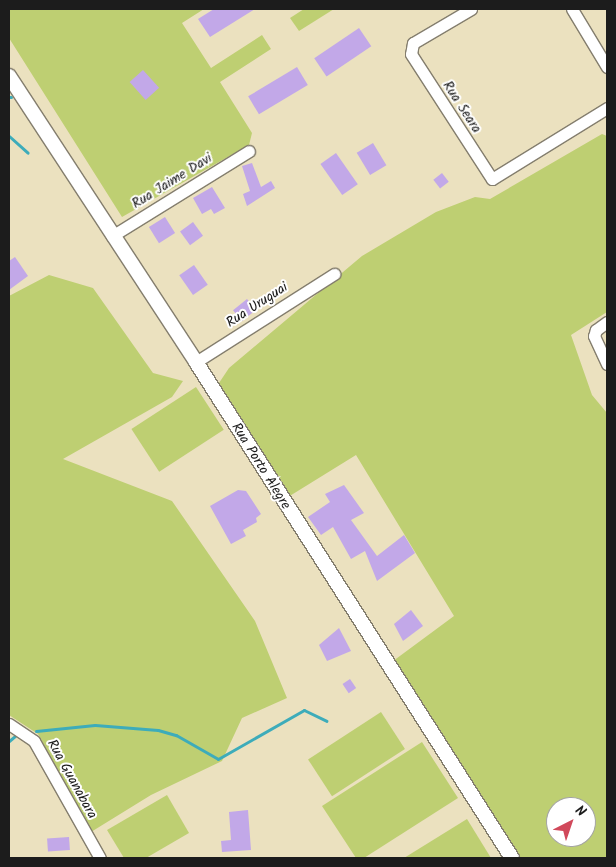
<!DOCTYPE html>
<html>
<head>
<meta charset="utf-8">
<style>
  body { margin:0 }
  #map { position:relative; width:616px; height:867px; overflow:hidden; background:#ebe1bf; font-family:Kalam,sans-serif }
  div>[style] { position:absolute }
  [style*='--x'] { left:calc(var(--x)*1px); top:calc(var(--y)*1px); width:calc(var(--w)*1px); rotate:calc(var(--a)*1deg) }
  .green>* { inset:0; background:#becf72; transform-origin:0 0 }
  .stream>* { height:3px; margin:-1.5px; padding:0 1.5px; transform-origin:1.5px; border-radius:1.5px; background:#3dacba }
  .building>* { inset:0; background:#c2a8e8; transform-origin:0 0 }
  .roads { filter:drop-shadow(1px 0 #847e6e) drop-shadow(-1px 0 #847e6e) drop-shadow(0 1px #847e6e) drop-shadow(0 -1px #847e6e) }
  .minor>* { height:11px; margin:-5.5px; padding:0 5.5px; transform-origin:5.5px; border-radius:5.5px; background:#fff }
  .tertiary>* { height:14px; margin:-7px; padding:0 7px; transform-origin:7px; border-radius:7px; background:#fff }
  span { translate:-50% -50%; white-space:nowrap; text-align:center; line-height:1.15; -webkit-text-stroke:4px #fff; paint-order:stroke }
  .street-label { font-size:14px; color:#1c1c1c }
  .frame { position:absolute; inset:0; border:10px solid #1c1c1c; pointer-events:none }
  .north { position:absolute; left:546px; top:797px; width:50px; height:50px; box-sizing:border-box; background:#fff; border:1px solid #a4a4a4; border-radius:50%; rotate:41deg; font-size:14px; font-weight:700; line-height:20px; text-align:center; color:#1c1c1c }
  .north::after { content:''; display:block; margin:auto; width:18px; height:22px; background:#d1495b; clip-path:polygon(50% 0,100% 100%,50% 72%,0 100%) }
</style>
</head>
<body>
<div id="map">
  <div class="green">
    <i style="clip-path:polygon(9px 9px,204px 9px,182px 23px,211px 68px,262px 35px,271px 49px,220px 82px,252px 133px,249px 145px,122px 217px,9px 38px)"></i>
    <i style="clip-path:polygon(304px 9px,334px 9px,299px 31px,290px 18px)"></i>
    <i style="clip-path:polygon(evenodd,602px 134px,607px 136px,607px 312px,571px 335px,592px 395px,607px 413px,607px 858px,504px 858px,385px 667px,454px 616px,356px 455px,280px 502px,211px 395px,229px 368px,362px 256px,436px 212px,475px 197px,490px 199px,602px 134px,556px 807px,586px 807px,586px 837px,556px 837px,556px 807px)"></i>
    <i style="clip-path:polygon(49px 275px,93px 288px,153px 373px,183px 381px,172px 397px,63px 459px,172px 501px,255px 621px,287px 698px,242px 718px,222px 761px,151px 795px,91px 832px,38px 734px,9px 715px,9px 296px)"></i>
    <i style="left:196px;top:387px;width:51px;height:77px;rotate:57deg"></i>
    <i style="left:381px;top:712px;width:44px;height:87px;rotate:57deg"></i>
    <i style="clip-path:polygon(422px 742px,458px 798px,364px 858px,356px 858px,322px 806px)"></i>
    <i style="clip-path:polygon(167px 795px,189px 833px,146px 858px,124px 858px,107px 830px)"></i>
    <i style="clip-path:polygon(467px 819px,491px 858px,404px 858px)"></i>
  </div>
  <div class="stream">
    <i style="--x:9;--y:97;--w:2;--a:0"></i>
    <i style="--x:9;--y:136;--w:25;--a:42"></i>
    <i style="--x:36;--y:731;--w:59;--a:-5.8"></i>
    <i style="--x:95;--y:725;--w:63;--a:4.5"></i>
    <i style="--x:158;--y:730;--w:19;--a:16"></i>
    <i style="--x:176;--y:735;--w:48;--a:29.7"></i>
    <i style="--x:218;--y:759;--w:99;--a:-29.7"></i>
    <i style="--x:304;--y:710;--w:25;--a:26"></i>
    <i style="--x:9;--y:741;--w:8;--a:-40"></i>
  </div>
  <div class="building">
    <i style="clip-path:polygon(214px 9px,255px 9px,210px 37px,198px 19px)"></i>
    <i style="left:359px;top:28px;width:22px;height:54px;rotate:56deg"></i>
    <i style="left:297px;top:67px;width:21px;height:57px;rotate:59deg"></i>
    <i style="left:143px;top:70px;width:24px;height:18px;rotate:48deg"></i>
    <i style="left:373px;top:143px;width:26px;height:19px;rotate:59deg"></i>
    <i style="left:336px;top:153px;width:38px;height:19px;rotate:55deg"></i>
    <i style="clip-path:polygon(252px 163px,261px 187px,271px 181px,275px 188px,247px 206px,243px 194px,250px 191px,242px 166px)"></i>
    <i style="left:442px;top:173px;width:11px;height:11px;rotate:52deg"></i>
    <i style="clip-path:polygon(212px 187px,225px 208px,214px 214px,211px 209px,202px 214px,193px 198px)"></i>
    <i style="left:165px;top:217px;width:19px;height:19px;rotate:58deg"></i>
    <i style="left:193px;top:222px;width:17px;height:16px;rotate:54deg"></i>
    <i style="clip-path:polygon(15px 257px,28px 276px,9px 290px,9px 261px)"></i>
    <i style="left:194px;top:265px;width:24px;height:18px;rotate:55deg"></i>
    <i style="left:247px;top:299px;width:14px;height:18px;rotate:51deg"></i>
    <i style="clip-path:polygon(344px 485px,364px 513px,351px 520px,377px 556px,404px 535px,415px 553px,377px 581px,365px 551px,351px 559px,333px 527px,321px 535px,308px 517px,330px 502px,325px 494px)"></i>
    <i style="clip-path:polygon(238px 490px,246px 491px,261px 514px,256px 518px,257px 522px,243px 530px,246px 536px,231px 544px,210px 506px)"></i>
    <i style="clip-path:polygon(411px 610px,423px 626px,403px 641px,394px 624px)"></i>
    <i style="clip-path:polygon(339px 628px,351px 651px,327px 661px,319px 645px)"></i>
    <i style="left:350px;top:679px;width:11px;height:9px;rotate:56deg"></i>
    <i style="clip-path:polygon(248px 810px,251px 850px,222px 852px,221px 841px,231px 840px,229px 812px)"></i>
    <i style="left:69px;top:837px;width:13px;height:22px;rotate:86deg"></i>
  </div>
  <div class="roads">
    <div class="minor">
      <i style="--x:471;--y:9;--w:67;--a:149.6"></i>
      <i style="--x:413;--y:43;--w:11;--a:100"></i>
      <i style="--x:411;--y:54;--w:149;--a:57.1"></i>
      <i style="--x:492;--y:179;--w:135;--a:-31.7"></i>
      <i style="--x:572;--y:9;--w:68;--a:58.9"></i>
      <i style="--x:112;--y:236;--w:161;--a:-31.8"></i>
      <i style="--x:607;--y:322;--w:14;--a:144"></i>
      <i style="--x:596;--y:330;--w:6;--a:108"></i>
      <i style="--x:594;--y:336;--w:31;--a:65"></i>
      <i style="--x:196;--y:362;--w:164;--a:-32.5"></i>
      <i style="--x:9;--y:724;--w:30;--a:34"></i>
      <i style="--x:34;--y:741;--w:134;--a:60.6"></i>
    </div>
    <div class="tertiary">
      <i style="--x:9;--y:76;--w:342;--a:56.8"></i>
      <i style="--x:196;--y:362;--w:588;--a:57.5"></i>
    </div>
  </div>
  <div class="street-label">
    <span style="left:462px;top:107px;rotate:57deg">Rua Seara</span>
    <span style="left:172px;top:181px;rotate:-32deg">Rua Jaime Davi</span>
    <span style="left:257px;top:305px;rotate:-33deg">Rua Uruguai</span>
    <span style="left:261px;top:466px;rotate:58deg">Rua Porto Alegre</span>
    <span style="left:72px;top:779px;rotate:61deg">Rua Guanabara</span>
  </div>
  <div class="frame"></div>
  <div class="north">N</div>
</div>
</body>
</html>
